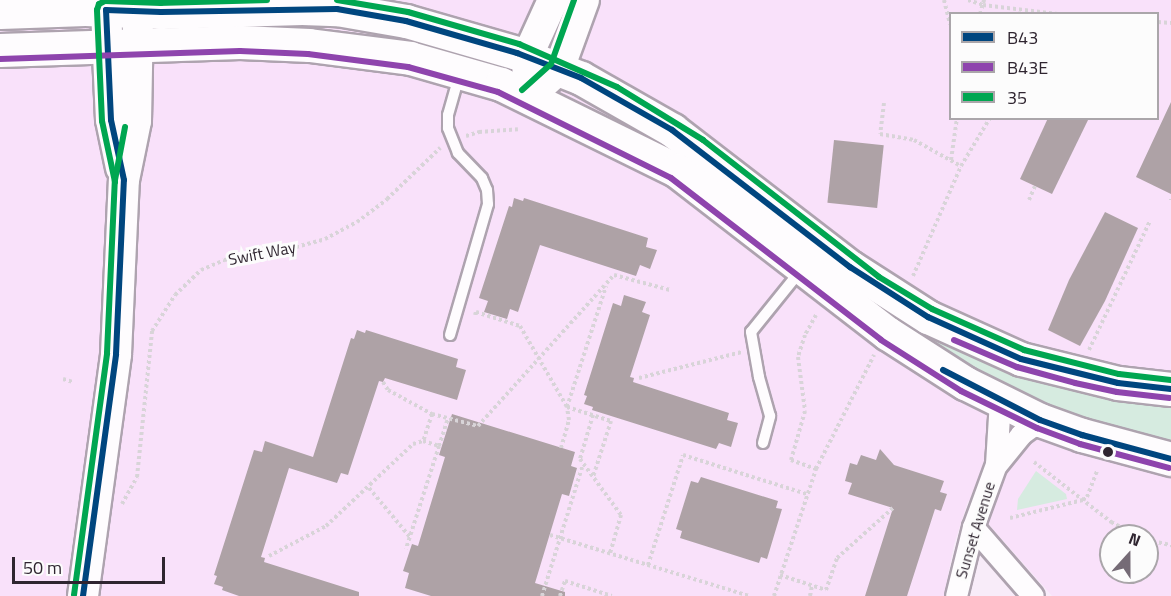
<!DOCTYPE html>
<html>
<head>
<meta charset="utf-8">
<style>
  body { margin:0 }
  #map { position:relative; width:1171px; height:596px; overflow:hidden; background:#f8ecf9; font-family:"Titillium Web",sans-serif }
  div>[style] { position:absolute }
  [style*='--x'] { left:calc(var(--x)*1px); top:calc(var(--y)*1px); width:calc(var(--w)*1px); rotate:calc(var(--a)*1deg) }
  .built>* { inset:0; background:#f9e1fa }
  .green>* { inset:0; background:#d6ebe0 }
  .building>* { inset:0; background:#aea2a6; transform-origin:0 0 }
  .path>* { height:4px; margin-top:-2px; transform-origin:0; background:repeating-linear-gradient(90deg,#d8d4d8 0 3px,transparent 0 6px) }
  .roads { filter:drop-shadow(2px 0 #aea3af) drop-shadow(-2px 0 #aea3af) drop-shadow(0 2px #aea3af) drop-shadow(0 -2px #aea3af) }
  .lane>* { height:10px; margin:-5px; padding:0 5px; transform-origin:5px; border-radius:5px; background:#fefcfe }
  .street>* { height:21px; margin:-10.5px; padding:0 10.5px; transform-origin:10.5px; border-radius:10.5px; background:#fefcfe }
  .secondary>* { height:30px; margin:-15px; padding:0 15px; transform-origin:15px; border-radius:15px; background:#fefcfe }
  .primary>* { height:33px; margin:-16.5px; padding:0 16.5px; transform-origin:16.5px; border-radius:16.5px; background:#fefcfe }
  .bus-1>* { height:6px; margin:-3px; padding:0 3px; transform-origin:3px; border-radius:3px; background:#00467f }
  .bus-2>* { height:6px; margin:-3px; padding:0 3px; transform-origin:3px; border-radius:3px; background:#8e44ad }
  .bus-3>* { height:6px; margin:-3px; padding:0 3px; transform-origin:3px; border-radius:3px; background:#00a651 }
  .dots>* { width:16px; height:16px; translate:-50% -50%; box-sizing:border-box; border:3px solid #fcfcfc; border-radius:50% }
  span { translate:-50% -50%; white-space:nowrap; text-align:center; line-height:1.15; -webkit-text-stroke:6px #fcfcfc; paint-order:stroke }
  .street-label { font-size:16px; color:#2f2530 }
  .legend { position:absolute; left:949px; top:12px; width:210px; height:108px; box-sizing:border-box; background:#fcfcfc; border:2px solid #aaa6aa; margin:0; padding:8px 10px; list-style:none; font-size:18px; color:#2f2530 }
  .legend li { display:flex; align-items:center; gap:12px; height:30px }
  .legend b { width:30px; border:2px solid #aaa6aa }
  .north { position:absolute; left:1099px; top:524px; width:60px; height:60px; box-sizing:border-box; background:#fcfcfc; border:2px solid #aaa6aa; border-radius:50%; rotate:21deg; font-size:16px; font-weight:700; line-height:24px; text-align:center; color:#2f2530 }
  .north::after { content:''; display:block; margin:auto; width:21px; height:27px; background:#756b76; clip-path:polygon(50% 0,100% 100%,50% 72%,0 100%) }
  .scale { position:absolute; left:12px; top:557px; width:153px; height:27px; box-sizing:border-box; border:3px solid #2f2530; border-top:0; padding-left:8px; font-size:18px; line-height:21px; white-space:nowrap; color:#2f2530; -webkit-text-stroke:4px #fcfcfc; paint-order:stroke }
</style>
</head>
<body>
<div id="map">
  <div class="built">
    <i style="clip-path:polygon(evenodd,0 0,1171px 0,1171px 596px,1052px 596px,968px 501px,954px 545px,944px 596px,0 596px,0 0,950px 14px,1158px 14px,1158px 118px,950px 118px,950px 14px,0 0,1111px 536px,1147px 536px,1147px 572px,1111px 572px,1111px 536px)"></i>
  </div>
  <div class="green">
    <i style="clip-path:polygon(882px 307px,1171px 402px,1171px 447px,1075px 418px,962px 366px,881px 309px)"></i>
    <i style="clip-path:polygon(1036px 471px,1066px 494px,1067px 499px,1017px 510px,1018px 499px)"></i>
  </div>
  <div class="building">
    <i style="clip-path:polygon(1171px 102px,1171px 194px,1136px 177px)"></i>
    <i style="clip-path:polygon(1048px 118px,1089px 118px,1052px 194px,1020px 179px)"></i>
    <i style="left:834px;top:140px;width:50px;height:63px;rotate:6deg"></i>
    <i style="clip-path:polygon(514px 198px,523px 201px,524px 198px,648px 238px,646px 247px,657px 250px,650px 269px,640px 265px,636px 276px,540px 245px,518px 312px,510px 309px,507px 319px,484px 312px,488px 301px,479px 298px,509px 206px,512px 207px)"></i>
    <i style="clip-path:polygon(1105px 212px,1138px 228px,1105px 301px,1080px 346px,1048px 330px,1069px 280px)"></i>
    <i style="clip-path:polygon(624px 295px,646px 302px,642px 312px,650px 315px,630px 377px,634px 378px,633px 382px,729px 413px,727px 420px,738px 423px,731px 447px,719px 443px,716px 449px,592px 410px,593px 407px,584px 404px,587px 396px,584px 395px,613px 303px,621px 306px)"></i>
    <i style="clip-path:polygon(357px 330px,365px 333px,366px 330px,458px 359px,456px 367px,466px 370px,457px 400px,385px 378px,383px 382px,379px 381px,348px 475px,341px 473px,337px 483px,289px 468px,261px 557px,265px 558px,264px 562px,359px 592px,359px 596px,239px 596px,222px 590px,223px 587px,214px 584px,217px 576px,214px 575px,254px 450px,262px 452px,265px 441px,313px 457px,351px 338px,354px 339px)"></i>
    <i style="clip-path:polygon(452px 414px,575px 452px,571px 466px,577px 468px,569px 496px,562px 494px,535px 583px,565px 592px,565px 596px,431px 596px,405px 588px,409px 573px,403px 571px,412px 544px,418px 546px,445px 457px,439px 455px)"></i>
    <i style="clip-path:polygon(880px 449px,894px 465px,944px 481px,940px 492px,947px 494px,941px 511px,935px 509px,907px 596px,865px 596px,893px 508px,848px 494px,852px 483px,845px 481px,850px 463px,857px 465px,861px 455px,876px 460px)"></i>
    <i style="clip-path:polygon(701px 477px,778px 501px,776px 508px,782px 509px,767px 559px,761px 557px,759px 563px,680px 538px,682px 531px,676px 529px,691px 481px,698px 483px)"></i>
  </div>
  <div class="path">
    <i style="--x:944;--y:0;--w:25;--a:76"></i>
    <i style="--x:968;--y:0;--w:16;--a:18"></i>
    <i style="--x:983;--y:5;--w:75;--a:6.9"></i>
    <i style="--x:980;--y:14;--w:15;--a:-74"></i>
    <i style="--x:1158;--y:22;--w:13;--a:4"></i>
    <i style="--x:884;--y:103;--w:31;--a:97"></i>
    <i style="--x:880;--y:134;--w:35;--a:10"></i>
    <i style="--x:914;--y:140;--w:54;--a:29"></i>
    <i style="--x:466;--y:136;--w:14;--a:-17"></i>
    <i style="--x:479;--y:132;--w:39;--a:-4"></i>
    <i style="--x:951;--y:160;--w:42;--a:-81.9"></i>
    <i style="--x:1029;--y:200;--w:15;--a:-67"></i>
    <i style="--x:1171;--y:200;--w:1;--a:-90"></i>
    <i style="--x:913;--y:276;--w:120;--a:-66.4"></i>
    <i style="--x:961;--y:166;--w:56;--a:-58.9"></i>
    <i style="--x:475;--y:315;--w:3;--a:-72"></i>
    <i style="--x:476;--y:312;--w:46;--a:17.7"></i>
    <i style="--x:520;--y:326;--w:94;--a:59.9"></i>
    <i style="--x:567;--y:407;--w:46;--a:17.7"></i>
    <i style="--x:611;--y:421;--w:59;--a:107.8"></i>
    <i style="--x:816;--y:315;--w:23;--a:119"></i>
    <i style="--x:805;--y:335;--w:23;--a:108"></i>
    <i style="--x:798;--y:357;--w:54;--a:82.6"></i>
    <i style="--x:805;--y:411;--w:51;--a:105.9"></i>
    <i style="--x:791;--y:460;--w:27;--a:20"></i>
    <i style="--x:816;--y:469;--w:128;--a:-63"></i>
    <i style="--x:1089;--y:350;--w:143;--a:-64.7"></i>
    <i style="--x:639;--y:378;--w:106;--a:-14.2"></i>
    <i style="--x:63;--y:379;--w:10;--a:17"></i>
    <i style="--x:383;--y:382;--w:9;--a:58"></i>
    <i style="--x:388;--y:390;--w:50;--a:28.6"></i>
    <i style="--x:432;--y:414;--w:28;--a:108"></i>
    <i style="--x:423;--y:441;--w:17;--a:17"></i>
    <i style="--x:439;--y:446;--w:108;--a:107.8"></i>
    <i style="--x:432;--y:414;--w:48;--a:14.6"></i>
    <i style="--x:478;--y:426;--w:203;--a:-48"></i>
    <i style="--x:614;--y:275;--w:58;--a:15"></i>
    <i style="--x:593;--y:415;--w:46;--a:106.5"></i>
    <i style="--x:580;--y:459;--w:69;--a:53.8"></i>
    <i style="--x:621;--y:515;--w:40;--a:106"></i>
    <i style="--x:439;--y:446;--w:28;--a:-72"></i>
    <i style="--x:561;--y:448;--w:29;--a:-74"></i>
    <i style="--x:569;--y:420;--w:13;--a:-99"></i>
    <i style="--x:567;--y:407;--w:127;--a:-72.1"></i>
    <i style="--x:1034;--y:462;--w:98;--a:37.9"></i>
    <i style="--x:1111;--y:522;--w:31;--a:27"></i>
    <i style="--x:369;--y:488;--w:64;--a:50.1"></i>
    <i style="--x:122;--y:504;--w:31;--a:-61"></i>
    <i style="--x:137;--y:477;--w:147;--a:-84.1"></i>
    <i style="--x:152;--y:331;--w:43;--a:-57.4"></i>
    <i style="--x:175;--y:295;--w:36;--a:-44"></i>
    <i style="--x:201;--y:270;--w:25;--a:-23"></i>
    <i style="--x:224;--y:260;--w:73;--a:-10.2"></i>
    <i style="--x:296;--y:247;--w:30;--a:-15"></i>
    <i style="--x:325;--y:239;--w:36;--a:-28"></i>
    <i style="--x:357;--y:222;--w:38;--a:-37"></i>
    <i style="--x:387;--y:199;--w:74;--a:-43.9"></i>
    <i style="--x:1010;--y:518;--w:75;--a:-13.9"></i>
    <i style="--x:1083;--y:500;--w:5;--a:-37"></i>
    <i style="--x:1087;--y:497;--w:28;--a:-69"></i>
    <i style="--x:550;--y:535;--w:208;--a:17"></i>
    <i style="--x:1147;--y:540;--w:25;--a:12"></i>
    <i style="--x:269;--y:556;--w:64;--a:-27.8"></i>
    <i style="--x:326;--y:526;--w:120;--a:-43.3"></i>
    <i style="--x:413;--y:444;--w:10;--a:-17"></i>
    <i style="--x:648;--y:565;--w:115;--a:-72.3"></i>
    <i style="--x:683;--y:455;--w:130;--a:17.5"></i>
    <i style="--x:780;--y:575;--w:48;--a:18.1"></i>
    <i style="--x:826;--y:590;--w:34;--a:-71"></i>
    <i style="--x:837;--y:558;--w:75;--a:-41.8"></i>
    <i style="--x:542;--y:596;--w:138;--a:-72.7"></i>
    <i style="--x:560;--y:596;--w:16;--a:-72"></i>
    <i style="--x:565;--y:581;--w:49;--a:17.7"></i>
    <i style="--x:774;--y:596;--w:134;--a:-71.7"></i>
    <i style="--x:810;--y:596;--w:10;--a:-79"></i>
  </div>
  <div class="roads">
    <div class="lane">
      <i style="--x:450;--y:335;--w:136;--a:-73.8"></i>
      <i style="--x:488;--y:204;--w:14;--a:-94"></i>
      <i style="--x:487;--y:190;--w:13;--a:-113"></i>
      <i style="--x:482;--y:178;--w:35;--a:-134"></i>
      <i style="--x:458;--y:153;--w:27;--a:-112"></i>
      <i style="--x:448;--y:128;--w:13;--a:-90"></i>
      <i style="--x:448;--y:115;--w:41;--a:-74.2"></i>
      <i style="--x:763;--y:443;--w:28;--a:-75"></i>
      <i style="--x:770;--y:416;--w:41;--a:-105.8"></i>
      <i style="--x:759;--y:377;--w:46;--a:-100.1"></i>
      <i style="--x:751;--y:332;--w:80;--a:-51.1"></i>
    </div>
    <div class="street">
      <i style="--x:997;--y:464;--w:38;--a:-51"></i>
      <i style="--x:1021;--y:434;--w:24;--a:-36"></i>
      <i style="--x:973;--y:527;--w:91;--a:49"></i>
      <i style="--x:956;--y:596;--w:71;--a:-76.2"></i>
      <i style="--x:973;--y:527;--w:67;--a:-69.9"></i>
      <i style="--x:996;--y:464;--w:63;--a:-86.4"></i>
    </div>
    <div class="secondary">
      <i style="--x:106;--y:10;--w:110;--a:87.4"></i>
      <i style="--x:111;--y:120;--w:49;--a:78.2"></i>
      <i style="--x:528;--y:82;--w:25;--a:-92"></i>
      <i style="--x:527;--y:57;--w:63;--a:-65.5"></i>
      <i style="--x:528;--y:97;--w:42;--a:-42.1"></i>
      <i style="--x:559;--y:69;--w:73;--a:-70.1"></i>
      <i style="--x:83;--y:596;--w:244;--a:-82.2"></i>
      <i style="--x:116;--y:354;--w:174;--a:-87.4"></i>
      <i style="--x:124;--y:180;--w:60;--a:-78.5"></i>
      <i style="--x:136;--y:121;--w:100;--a:-88.9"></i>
    </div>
    <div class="primary">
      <i style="--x:0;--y:12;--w:85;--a:-2"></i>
      <i style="--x:85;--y:9;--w:76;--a:2.3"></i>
      <i style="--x:161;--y:12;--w:141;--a:-1.6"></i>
      <i style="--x:302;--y:8;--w:35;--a:2"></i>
      <i style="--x:337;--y:9;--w:70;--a:9.9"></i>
      <i style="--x:406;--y:21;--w:116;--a:16.1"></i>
      <i style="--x:517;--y:53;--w:69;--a:21.3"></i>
      <i style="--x:581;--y:78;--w:105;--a:29.7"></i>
      <i style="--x:672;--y:130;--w:225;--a:37.6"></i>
      <i style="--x:850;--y:267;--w:93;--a:32.7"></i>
      <i style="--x:928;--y:317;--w:102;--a:24.3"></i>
      <i style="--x:1021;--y:359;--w:100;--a:13.9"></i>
      <i style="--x:1118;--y:383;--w:53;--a:6.5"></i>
      <i style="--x:0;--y:50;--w:240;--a:-1.9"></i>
      <i style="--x:240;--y:42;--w:69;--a:2.5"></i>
      <i style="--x:309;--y:45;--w:102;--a:7.3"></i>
      <i style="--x:410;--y:58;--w:95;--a:15.9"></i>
      <i style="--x:501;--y:84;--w:195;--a:26.2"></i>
      <i style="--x:676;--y:170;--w:267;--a:37.7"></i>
      <i style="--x:887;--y:333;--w:93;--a:32.7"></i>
      <i style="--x:965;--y:383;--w:84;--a:26.3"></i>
      <i style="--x:1040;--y:420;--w:45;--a:19.7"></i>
      <i style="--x:1082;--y:435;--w:92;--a:15.1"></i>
    </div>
  </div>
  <div class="bus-1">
    <i style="--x:943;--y:370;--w:109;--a:27.3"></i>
    <i style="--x:1040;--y:420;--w:45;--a:19.7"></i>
    <i style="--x:1082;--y:435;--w:92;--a:15.1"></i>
    <i style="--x:83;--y:596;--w:244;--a:-82.2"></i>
    <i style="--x:116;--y:354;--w:174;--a:-87.4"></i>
    <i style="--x:124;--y:180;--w:61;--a:-102.2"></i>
    <i style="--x:111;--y:120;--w:110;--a:-92.6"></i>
    <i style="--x:106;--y:10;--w:55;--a:2.1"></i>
    <i style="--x:161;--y:12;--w:176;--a:-1"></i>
    <i style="--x:337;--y:9;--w:70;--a:9.9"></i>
    <i style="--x:406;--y:21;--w:116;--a:16.1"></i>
    <i style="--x:517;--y:53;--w:69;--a:21.3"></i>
    <i style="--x:581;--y:78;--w:105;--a:29.7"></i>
    <i style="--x:672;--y:130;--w:225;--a:37.6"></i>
    <i style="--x:850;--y:267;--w:93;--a:32.7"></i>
    <i style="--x:928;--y:317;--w:102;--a:24.3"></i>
    <i style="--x:1021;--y:359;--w:100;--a:13.9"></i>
    <i style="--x:1118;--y:383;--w:53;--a:6.5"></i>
  </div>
  <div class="bus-2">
    <i style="--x:0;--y:59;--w:240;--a:-1.9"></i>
    <i style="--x:240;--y:51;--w:68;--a:2.5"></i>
    <i style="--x:308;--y:54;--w:101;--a:7.4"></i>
    <i style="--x:408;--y:67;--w:93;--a:15.5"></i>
    <i style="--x:498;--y:92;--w:193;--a:26.4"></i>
    <i style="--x:671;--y:178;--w:265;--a:37.6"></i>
    <i style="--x:881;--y:340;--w:95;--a:32.5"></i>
    <i style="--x:961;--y:391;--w:85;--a:26"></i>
    <i style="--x:1037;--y:428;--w:46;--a:20.4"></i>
    <i style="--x:1080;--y:444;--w:92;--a:15.1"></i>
    <i style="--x:954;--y:340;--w:69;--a:23.2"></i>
    <i style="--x:1017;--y:367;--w:60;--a:15.4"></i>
    <i style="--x:1075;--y:383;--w:43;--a:12.1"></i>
    <i style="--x:1117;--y:392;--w:53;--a:6.5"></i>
  </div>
  <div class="bus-3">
    <i style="--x:337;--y:0;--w:72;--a:9.6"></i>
    <i style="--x:408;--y:12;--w:116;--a:16.1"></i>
    <i style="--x:519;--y:44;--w:107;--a:23.7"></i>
    <i style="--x:617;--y:87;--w:101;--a:31.6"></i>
    <i style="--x:703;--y:140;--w:223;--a:37.9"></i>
    <i style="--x:879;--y:277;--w:62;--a:31.1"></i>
    <i style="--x:932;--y:309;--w:101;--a:24"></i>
    <i style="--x:1024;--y:350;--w:98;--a:14.2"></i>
    <i style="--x:1119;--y:374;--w:52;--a:6.6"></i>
    <i style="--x:522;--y:90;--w:39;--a:-42"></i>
    <i style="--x:551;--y:64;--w:68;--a:-70.2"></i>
    <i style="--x:115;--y:182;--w:62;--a:-102"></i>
    <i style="--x:102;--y:121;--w:111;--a:-92.6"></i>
    <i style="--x:97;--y:10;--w:6;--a:-72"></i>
    <i style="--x:99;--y:4;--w:7;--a:-27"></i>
    <i style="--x:105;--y:1;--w:56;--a:2"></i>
    <i style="--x:161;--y:3;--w:106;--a:-1.6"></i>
    <i style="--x:74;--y:595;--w:244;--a:-82.2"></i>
    <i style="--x:107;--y:353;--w:173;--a:-87.4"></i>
    <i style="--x:115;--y:180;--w:54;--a:-79.3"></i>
  </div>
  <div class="dots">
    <i style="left:1108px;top:452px;background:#2f2530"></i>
  </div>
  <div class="street-label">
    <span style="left:262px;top:253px;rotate:-11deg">Swift Way</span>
    <span style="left:975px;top:530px;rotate:-73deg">Sunset Avenue</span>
  </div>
  <ul class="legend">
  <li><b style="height:8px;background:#00467f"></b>B43</li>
  <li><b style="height:8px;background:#8e44ad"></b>B43E</li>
  <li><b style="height:8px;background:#00a651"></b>35</li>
  </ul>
  <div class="north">N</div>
  <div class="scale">50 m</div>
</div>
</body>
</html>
